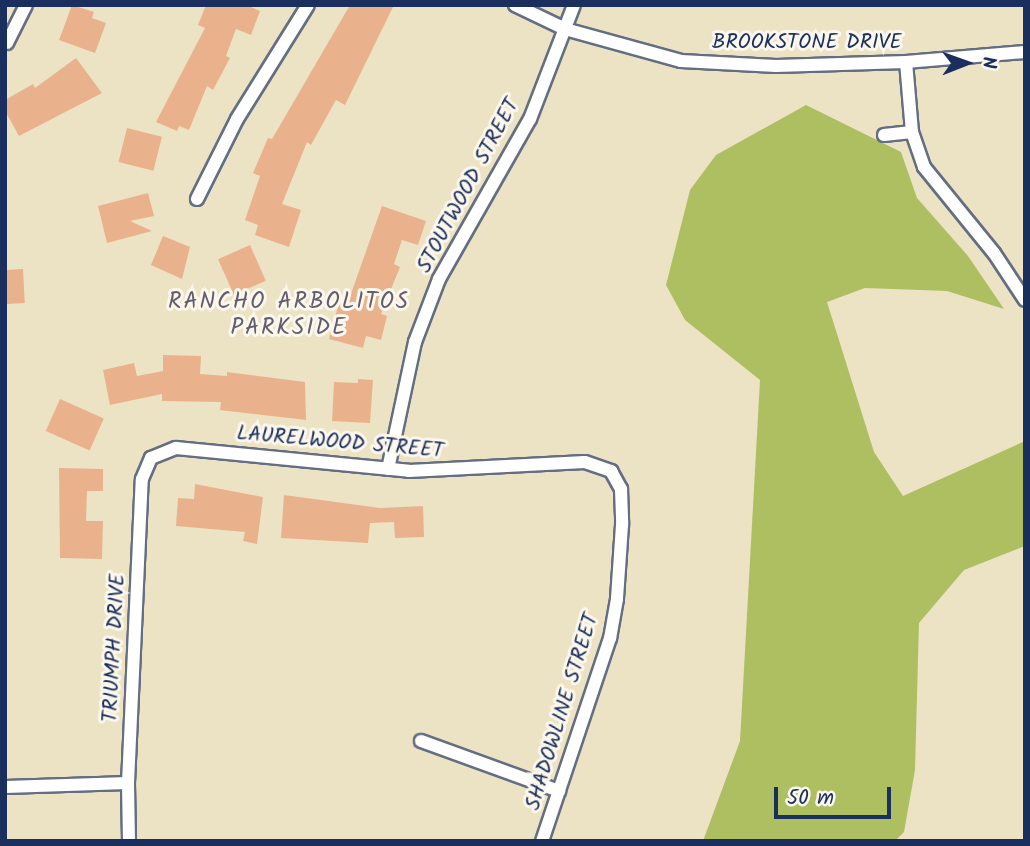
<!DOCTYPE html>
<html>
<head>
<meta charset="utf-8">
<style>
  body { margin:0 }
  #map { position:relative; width:1030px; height:846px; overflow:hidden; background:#ece3c4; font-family:Kalam,sans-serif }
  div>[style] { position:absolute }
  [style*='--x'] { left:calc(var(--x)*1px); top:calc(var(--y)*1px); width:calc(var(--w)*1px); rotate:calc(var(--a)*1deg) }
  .green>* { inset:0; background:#aebf62 }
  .building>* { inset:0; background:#eab28c; transform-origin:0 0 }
  .roads { filter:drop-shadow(2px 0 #646e82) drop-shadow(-2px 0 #646e82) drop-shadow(0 2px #646e82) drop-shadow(0 -2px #646e82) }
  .street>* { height:12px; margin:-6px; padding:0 6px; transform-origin:6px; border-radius:6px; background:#fff }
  span { translate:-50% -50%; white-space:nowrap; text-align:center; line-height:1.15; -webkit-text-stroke:6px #fbf7ec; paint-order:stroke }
  .street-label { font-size:21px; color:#1b2f5e }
  .neighbourhood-label { font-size:23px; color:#635d6e; letter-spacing:2px }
  .frame { position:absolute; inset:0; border:7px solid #1b2f5e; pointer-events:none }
  .north { position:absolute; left:932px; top:28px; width:70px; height:70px; -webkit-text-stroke:5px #fbf7ec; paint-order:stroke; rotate:89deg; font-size:19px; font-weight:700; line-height:28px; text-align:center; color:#1b2f5e }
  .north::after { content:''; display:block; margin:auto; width:24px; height:32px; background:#1b2f5e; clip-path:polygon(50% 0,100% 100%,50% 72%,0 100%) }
  .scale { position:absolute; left:774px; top:787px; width:117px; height:32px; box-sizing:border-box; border:4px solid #1b2f5e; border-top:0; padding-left:9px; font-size:21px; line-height:24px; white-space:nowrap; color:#1b2f5e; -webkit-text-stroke:5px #fbf7ec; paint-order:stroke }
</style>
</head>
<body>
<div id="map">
  <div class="green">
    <i style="clip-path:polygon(806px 105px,901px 152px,917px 198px,968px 256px,1004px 309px,947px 291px,865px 288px,827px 302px,874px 452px,903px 496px,1025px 441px,1025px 546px,964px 570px,919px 623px,915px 770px,904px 832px,895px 841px,703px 841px,740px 741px,760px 380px,685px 320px,666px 285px,690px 190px,716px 155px)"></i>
  </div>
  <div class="building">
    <i style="clip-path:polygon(72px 5px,94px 12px,92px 18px,106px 23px,95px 53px,59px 40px)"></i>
    <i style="clip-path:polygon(206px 5px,246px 5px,260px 11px,251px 35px,236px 29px,226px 56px,230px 58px,213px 90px,207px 86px,189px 130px,179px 126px,177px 131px,156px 122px,205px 28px,198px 25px)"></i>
    <i style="clip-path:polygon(350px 5px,394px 5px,345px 105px,336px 100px,311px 145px,307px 142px,282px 204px,301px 210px,289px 247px,255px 235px,258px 225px,245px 220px,260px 176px,253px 173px,268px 138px,272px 139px)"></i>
    <i style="clip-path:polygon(76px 58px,102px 93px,19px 136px,5px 111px,5px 100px,33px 84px,35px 88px)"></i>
    <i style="left:127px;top:128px;width:36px;height:35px;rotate:14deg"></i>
    <i style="clip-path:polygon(148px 193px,154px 216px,130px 221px,152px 231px,107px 243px,98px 206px)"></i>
    <i style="clip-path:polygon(382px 206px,426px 221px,418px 245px,402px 240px,394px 264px,400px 267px,381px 314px,387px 316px,381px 340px,366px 336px,363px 348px,329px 339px,339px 303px,347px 305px)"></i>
    <i style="clip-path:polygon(163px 236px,190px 247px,182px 279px,151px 265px)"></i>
    <i style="left:250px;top:245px;width:39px;height:35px;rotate:66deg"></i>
    <i style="left:23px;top:269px;width:34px;height:18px;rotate:87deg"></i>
    <i style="clip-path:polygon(163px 355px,201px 356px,200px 374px,227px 376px,227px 372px,305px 382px,306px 420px,220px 410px,221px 402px,162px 401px,162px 394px,110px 405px,103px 370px,134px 363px,137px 376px,163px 371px)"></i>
    <i style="clip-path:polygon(358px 379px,373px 380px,370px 423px,332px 421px,334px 382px,358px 383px)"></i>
    <i style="left:60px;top:399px;width:48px;height:35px;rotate:24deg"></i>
    <i style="clip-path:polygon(59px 468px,103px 469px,103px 491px,87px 491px,86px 521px,103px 521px,102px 559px,60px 558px)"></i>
    <i style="clip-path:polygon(195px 484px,263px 497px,257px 544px,243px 541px,245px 532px,176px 526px,178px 498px,194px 499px)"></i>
    <i style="clip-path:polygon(284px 495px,380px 508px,423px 506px,424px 537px,395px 538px,394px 522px,370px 523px,368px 543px,281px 538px)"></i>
  </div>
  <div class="roads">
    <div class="street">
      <i style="--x:515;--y:5;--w:55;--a:25.6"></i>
      <i style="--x:565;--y:29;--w:120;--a:15.4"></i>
      <i style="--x:681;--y:61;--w:95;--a:3"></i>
      <i style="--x:776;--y:66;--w:130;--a:-1.8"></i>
      <i style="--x:906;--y:62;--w:119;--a:-4.8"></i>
      <i style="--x:7;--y:43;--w:42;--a:-63.4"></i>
      <i style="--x:906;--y:62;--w:70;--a:85.1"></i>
      <i style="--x:912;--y:132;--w:37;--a:71"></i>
      <i style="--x:924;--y:167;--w:111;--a:50.9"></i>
      <i style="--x:994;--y:253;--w:56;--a:56.6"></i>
      <i style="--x:884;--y:135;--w:28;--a:-6"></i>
      <i style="--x:197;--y:199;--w:89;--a:-63.4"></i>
      <i style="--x:237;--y:119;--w:134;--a:-58.1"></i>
      <i style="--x:388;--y:469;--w:130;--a:-78"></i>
      <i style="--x:415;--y:342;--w:67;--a:-69.1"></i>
      <i style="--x:439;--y:279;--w:184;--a:-60.4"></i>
      <i style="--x:530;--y:119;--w:122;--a:-68.9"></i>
      <i style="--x:421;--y:741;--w:147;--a:19.9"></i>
      <i style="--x:5;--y:787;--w:123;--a:-1.9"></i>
      <i style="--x:129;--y:841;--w:58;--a:-91"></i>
      <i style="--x:128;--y:783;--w:304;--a:-87.4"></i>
      <i style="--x:142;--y:479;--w:23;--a:-67"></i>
      <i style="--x:151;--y:458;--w:27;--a:-22"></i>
      <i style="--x:176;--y:448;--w:234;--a:5.6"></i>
      <i style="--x:409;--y:471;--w:176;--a:-2.9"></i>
      <i style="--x:585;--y:462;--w:28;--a:19"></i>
      <i style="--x:611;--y:471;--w:21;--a:61"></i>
      <i style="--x:621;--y:489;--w:36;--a:88"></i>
      <i style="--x:622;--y:525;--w:74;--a:93.9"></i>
      <i style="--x:617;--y:599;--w:40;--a:100"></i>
      <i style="--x:610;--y:638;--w:214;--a:108.5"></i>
    </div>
  </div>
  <div class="street-label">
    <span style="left:807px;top:43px">BROOKSTONE DRIVE</span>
    <span style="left:469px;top:186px;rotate:-62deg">STOUTWOOD STREET</span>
    <span style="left:340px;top:443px;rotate:5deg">LAURELWOOD STREET</span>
    <span style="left:115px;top:648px;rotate:-87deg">TRIUMPH DRIVE</span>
    <span style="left:563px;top:712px;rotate:-73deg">SHADOWLINE STREET</span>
  </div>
  <div class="neighbourhood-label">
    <span style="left:289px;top:315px">RANCHO ARBOLITOS<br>PARKSIDE</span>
  </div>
  <div class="frame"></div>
  <div class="north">N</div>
  <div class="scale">50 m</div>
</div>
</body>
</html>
